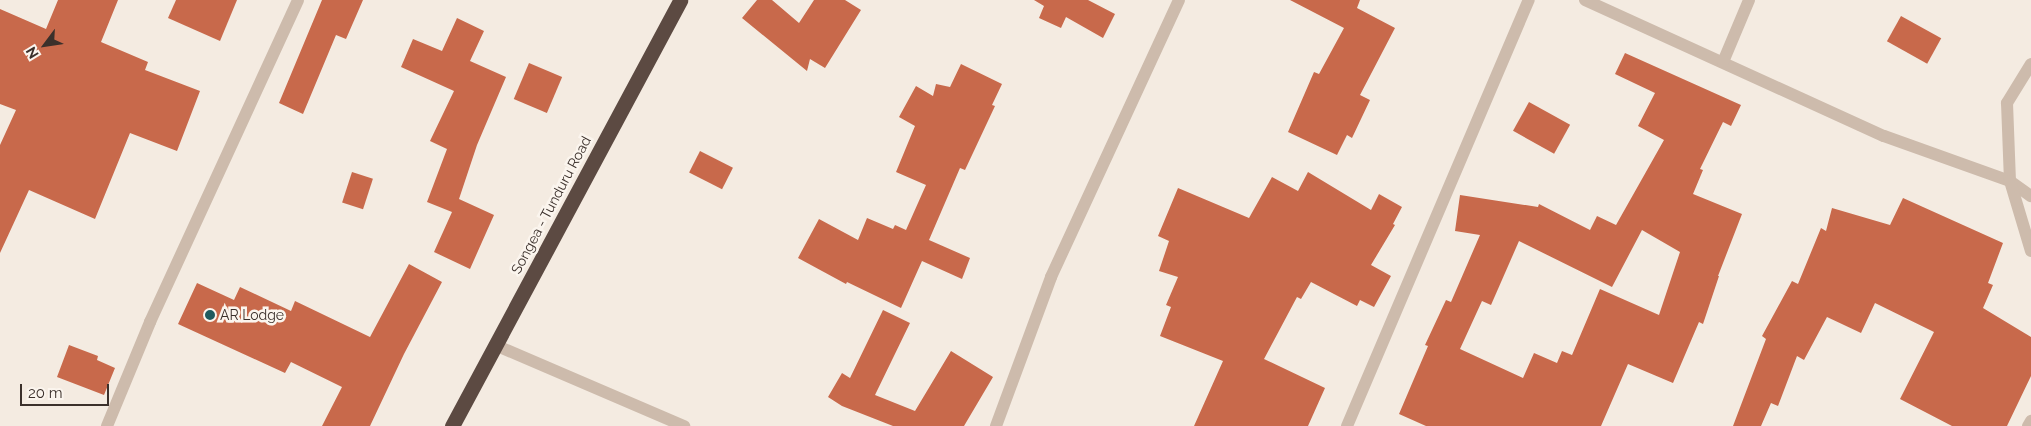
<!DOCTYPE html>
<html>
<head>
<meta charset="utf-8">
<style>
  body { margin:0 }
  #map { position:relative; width:2031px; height:426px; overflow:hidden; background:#f4ebe1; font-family:Raleway,sans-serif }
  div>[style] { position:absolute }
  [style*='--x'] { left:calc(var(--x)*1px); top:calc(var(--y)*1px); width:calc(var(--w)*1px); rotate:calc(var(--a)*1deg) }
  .building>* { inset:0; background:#c8694b; transform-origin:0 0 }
  .minor>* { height:12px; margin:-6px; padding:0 6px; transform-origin:6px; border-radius:6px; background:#cdbbac }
  .highway>* { height:15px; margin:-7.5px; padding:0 7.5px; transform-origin:7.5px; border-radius:7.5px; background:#5c4a42 }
  .dots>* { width:14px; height:14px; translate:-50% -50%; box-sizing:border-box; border:2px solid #fbf5ee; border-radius:50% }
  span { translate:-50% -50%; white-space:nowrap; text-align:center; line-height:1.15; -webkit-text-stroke:5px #fbf5ee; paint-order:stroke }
  .street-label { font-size:14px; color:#3b302b }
  .poi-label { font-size:14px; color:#3b302b }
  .left { translate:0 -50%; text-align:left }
  .north { position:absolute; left:20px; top:20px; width:50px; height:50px; -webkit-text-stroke:4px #fbf5ee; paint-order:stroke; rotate:239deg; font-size:14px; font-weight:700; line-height:20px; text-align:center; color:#3b302b }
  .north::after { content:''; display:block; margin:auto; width:18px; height:22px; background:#3b302b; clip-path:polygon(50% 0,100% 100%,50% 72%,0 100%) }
  .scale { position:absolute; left:20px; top:384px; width:89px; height:22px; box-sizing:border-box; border:2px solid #3b302b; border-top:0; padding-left:6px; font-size:15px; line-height:18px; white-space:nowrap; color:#3b302b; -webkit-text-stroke:4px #fbf5ee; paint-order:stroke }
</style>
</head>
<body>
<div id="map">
  <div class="building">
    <i style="clip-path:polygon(58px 0,118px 0,101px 42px,148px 62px,145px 70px,200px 91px,177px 151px,130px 133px,95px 219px,29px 190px,0 253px,0 145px,16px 110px,0 104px,0 9px,46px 29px)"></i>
    <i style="clip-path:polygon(176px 0,237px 0,220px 41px,168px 18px)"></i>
    <i style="clip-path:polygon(322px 0,363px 0,346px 39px,336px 35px,303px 114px,279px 103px)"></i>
    <i style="clip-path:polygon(757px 0,772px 0,799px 23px,814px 0,845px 0,861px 10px,825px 68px,810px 59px,807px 71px,742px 18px)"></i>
    <i style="clip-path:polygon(1034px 0,1088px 0,1115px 14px,1103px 38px,1066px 17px,1061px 28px,1039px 18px,1044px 6px)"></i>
    <i style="clip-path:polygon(1290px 0,1360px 0,1357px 8px,1395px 28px,1360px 95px,1370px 100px,1352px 138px,1347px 135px,1337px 155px,1288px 132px,1314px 72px,1319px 74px,1344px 28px)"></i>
    <i style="left:1901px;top:16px;width:46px;height:29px;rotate:29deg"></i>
    <i style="clip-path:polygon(457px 18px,484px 31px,470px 61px,506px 77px,477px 145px,459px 199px,494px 215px,470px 269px,434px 252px,452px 212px,427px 202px,447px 149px,430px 141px,454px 91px,401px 67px,413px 39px,442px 51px)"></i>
    <i style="clip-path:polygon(evenodd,1625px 53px,1741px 105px,1731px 126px,1723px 122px,1700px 169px,1703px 170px,1693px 194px,1742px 214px,1718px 276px,1719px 276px,1703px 324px,1699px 322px,1673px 383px,1628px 364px,1601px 426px,1426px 426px,1399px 414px,1428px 346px,1425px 345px,1446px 300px,1451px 302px,1480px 235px,1455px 231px,1460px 195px,1538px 207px,1539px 204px,1590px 230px,1597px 216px,1616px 225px,1664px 140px,1638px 126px,1655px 93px,1615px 74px,1625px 53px,1642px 230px,1680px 252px,1659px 315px,1600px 289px,1572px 355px,1562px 351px,1557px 363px,1534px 353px,1523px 378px,1460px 349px,1482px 301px,1491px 305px,1519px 241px,1612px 287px,1642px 230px)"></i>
    <i style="left:529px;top:63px;width:36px;height:39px;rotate:23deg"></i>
    <i style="clip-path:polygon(961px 64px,1002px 84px,992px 105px,995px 106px,965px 170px,960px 168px,929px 240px,970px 258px,962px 279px,922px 261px,901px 308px,847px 282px,846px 284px,798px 258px,819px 219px,858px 240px,867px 218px,893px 229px,895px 225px,906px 230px,926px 185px,896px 172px,915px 126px,899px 117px,916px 86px,933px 96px,936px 84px,950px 87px)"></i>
    <i style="left:1529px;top:102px;width:47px;height:33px;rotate:29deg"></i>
    <i style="left:700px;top:151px;width:37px;height:24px;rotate:27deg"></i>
    <i style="left:352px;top:172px;width:22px;height:32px;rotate:18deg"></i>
    <i style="clip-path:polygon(1308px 172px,1371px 210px,1379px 194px,1402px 207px,1393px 224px,1395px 225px,1371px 265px,1391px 276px,1374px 307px,1360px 300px,1357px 306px,1311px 282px,1301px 299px,1297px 297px,1264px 359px,1325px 388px,1308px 426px,1194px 426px,1223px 361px,1160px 336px,1171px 307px,1166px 305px,1178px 277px,1159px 271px,1169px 241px,1158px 236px,1178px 188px,1249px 218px,1272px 177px,1298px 191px)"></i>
    <i style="clip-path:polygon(1903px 198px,2003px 243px,1988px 283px,1993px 285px,1983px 308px,2031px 337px,2031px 376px,2007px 426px,1952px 426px,1900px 399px,1934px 332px,1875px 303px,1861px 333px,1827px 317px,1804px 360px,1797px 356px,1778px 406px,1771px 403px,1761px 426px,1733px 426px,1766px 339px,1762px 336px,1792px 281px,1798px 284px,1821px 228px,1826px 231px,1832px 208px,1890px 225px)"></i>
    <i style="clip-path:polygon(409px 264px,442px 282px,404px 354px,370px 426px,322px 426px,342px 387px,291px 362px,285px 373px,178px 324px,197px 283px,234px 300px,240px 287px,291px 311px,295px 301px,370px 337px)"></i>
    <i style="clip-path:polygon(883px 310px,910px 323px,875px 395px,915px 411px,951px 351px,993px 377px,964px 426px,893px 426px,842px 406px,828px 397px,842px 373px,850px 378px)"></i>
    <i style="clip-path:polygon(69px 345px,98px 356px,97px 360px,115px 368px,104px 395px,57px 377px)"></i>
  </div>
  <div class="minor">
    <i style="--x:1585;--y:0;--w:328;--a:24.5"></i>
    <i style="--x:1884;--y:136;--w:134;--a:19.7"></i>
    <i style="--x:2010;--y:181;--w:26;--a:36"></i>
    <i style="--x:1723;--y:62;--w:67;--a:-67.2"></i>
    <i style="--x:2031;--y:64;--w:46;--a:121.6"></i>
    <i style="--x:2007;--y:103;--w:78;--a:87.8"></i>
    <i style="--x:2010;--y:181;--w:73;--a:73.3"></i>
    <i style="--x:495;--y:345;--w:206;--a:23.2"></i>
    <i style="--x:107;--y:426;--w:113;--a:-67.5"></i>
    <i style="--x:150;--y:322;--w:354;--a:-65.3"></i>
    <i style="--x:996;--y:426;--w:159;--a:-69.7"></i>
    <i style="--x:1051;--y:277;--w:305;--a:-65.2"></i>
    <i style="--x:1347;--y:426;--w:463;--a:-66.9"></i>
    <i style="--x:2028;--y:426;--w:6;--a:-59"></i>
  </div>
  <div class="highway">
    <i style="--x:452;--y:426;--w:483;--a:-61.8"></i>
  </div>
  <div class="dots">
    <i style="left:210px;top:315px;background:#1f5a5e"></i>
  </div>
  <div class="street-label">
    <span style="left:551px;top:205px;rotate:-62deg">Songea - Tunduru Road</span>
  </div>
  <div class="poi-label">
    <span class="left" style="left:220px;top:315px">AR Lodge</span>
  </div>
  <div class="north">N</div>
  <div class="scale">20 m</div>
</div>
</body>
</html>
